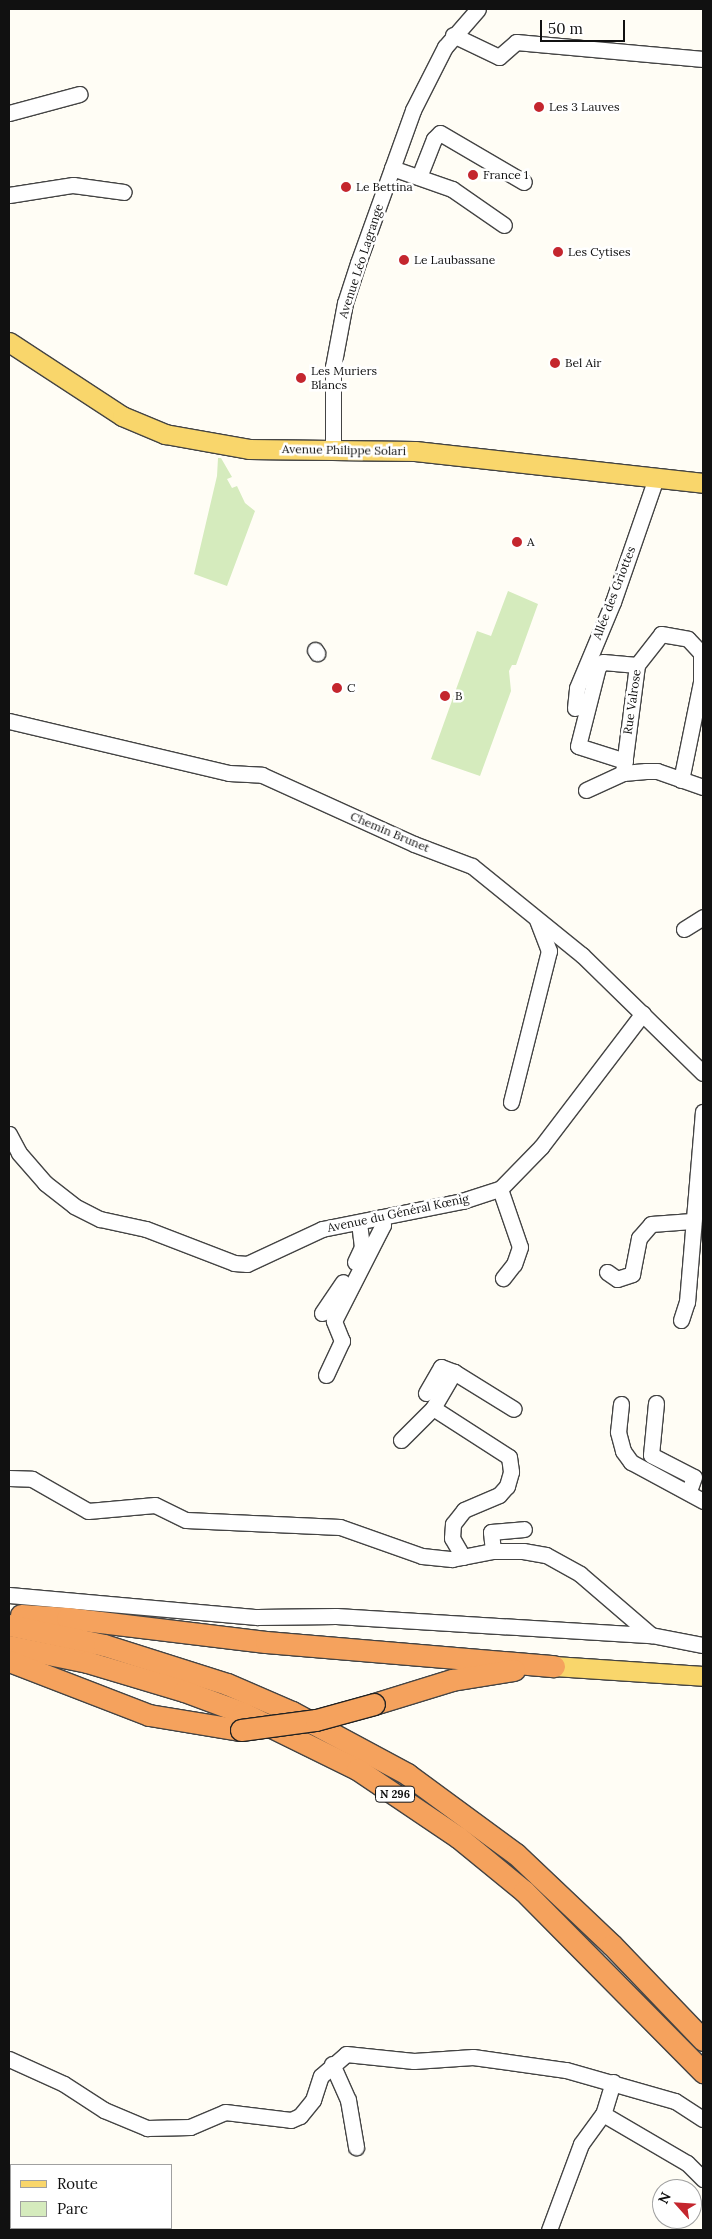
<!DOCTYPE html>
<html>
<head>
<meta charset="utf-8">
<style>
  body { margin:0 }
  #map { position:relative; width:712px; height:2239px; overflow:hidden; background:#fffdf5; font-family:Lora,serif }
  div>[style] { position:absolute }
  [style*='--x'] { left:calc(var(--x)*1px); top:calc(var(--y)*1px); width:calc(var(--w)*1px); rotate:calc(var(--a)*1deg) }
  .green>* { inset:0; background:#d5ebbd }
  .roads { filter:drop-shadow(1px 0 #444) drop-shadow(-1px 0 #444) drop-shadow(0 1px #444) drop-shadow(0 -1px #444) }
  .minor>* { height:15px; margin:-7.5px; padding:0 7.5px; transform-origin:7.5px; border-radius:7.5px; background:#fff }
  .major>* { height:19px; margin:-9.5px; padding:0 9.5px; transform-origin:9.5px; border-radius:9.5px; background:#f9d66b }
  .highway>* { height:21px; margin:-10.5px; padding:0 10.5px; transform-origin:10.5px; border-radius:10.5px; background:#f5a25d }
  .bridges { filter:drop-shadow(1px 0 #222) drop-shadow(-1px 0 #222) drop-shadow(0 1px #222) drop-shadow(0 -1px #222) }
  .highway-bridge>* { height:21px; margin:-10.5px; padding:0 10.5px; transform-origin:10.5px; border-radius:10.5px; background:#f5a25d }
  .dots>* { width:14px; height:14px; translate:-50% -50%; box-sizing:border-box; border:2px solid #fff; border-radius:50% }
  span { translate:-50% -50%; white-space:nowrap; text-align:center; line-height:1.15; -webkit-text-stroke:5px #fff; paint-order:stroke }
  .shield-label span { padding:1px 4px; background:#fff; border:1px solid; border-radius:4px; -webkit-text-stroke-width:0 }
  .shield-label { font-size:11px; color:#111; font-weight:700 }
  .poi-label { font-size:12px; color:#111 }
  .left { translate:0 -50%; text-align:left }
  .street-label { font-size:12px; color:#111 }
  .frame { position:absolute; inset:0; border:10px solid #111; pointer-events:none }
  .legend { position:absolute; left:10px; top:2164px; width:162px; height:65px; box-sizing:border-box; background:#fff; border:1px solid #a0a0a0; margin:0; padding:6px 9px; list-style:none; font-size:15px; color:#111 }
  .legend li { display:flex; align-items:center; gap:10px; height:25px }
  .legend b { width:25px; border:1px solid #a0a0a0 }
  .north { position:absolute; left:652px; top:2179px; width:50px; height:50px; box-sizing:border-box; background:#fff; border:1px solid #a0a0a0; border-radius:50%; rotate:296deg; font-size:14px; font-weight:700; line-height:20px; text-align:center; color:#111 }
  .north::after { content:''; display:block; margin:auto; width:18px; height:22px; background:#c4262e; clip-path:polygon(50% 0,100% 100%,50% 72%,0 100%) }
  .scale { position:absolute; left:540px; top:20px; width:85px; height:22px; box-sizing:border-box; border:2px solid #111; border-top:0; padding-left:6px; font-size:15px; line-height:18px; white-space:nowrap; color:#111; -webkit-text-stroke:4px #fff; paint-order:stroke }
</style>
</head>
<body>
<div id="map">
  <div class="green">
    <i style="clip-path:polygon(218px 458px,221px 458px,232px 477px,227px 479px,232px 488px,237px 486px,245px 503px,255px 511px,227px 586px,194px 574px,217px 476px)"></i>
    <i style="clip-path:polygon(508px 591px,538px 604px,516px 665px,512px 665px,509px 671px,511px 691px,480px 776px,431px 759px,477px 631px,491px 636px)"></i>
  </div>
  <div class="roads">
    <div class="minor">
      <i style="--x:453;--y:35;--w:51;--a:25.6"></i>
      <i style="--x:499;--y:57;--w:23;--a:-41"></i>
      <i style="--x:516;--y:42;--w:188;--a:5.2"></i>
      <i style="--x:9;--y:113;--w:73;--a:-15"></i>
      <i style="--x:392;--y:168;--w:64;--a:19.3"></i>
      <i style="--x:452;--y:189;--w:63;--a:34.7"></i>
      <i style="--x:419;--y:177;--w:41;--a:-68.5"></i>
      <i style="--x:434;--y:139;--w:8;--a:-45"></i>
      <i style="--x:440;--y:133;--w:97;--a:30.3"></i>
      <i style="--x:9;--y:195;--w:65;--a:-8.9"></i>
      <i style="--x:73;--y:185;--w:51;--a:7.8"></i>
      <i style="--x:333;--y:448;--w:81;--a:-90"></i>
      <i style="--x:333;--y:367;--w:65;--a:-79.4"></i>
      <i style="--x:345;--y:303;--w:42;--a:-72"></i>
      <i style="--x:358;--y:263;--w:163;--a:-70.2"></i>
      <i style="--x:413;--y:110;--w:71;--a:-63.1"></i>
      <i style="--x:445;--y:47;--w:50;--a:-49"></i>
      <i style="--x:315;--y:650;--w:4;--a:56"></i>
      <i style="--x:575;--y:708;--w:20;--a:-84"></i>
      <i style="--x:577;--y:688;--w:93;--a:-67.3"></i>
      <i style="--x:613;--y:602;--w:131;--a:-70.9"></i>
      <i style="--x:9;--y:721;--w:226;--a:13.3"></i>
      <i style="--x:229;--y:773;--w:33;--a:3"></i>
      <i style="--x:262;--y:775;--w:167;--a:24.4"></i>
      <i style="--x:414;--y:844;--w:62;--a:20.8"></i>
      <i style="--x:472;--y:866;--w:141;--a:39"></i>
      <i style="--x:582;--y:955;--w:169;--a:44.3"></i>
      <i style="--x:625;--y:761;--w:49;--a:-162.3"></i>
      <i style="--x:578;--y:746;--w:81;--a:-75.8"></i>
      <i style="--x:598;--y:667;--w:7;--a:-45"></i>
      <i style="--x:603;--y:662;--w:34;--a:5"></i>
      <i style="--x:623;--y:773;--w:109;--a:-82.6"></i>
      <i style="--x:637;--y:665;--w:39;--a:-52"></i>
      <i style="--x:661;--y:634;--w:27;--a:10"></i>
      <i style="--x:688;--y:639;--w:19;--a:47"></i>
      <i style="--x:701;--y:653;--w:29;--a:90"></i>
      <i style="--x:701;--y:682;--w:100;--a:101.5"></i>
      <i style="--x:586;--y:790;--w:41;--a:-24.7"></i>
      <i style="--x:623;--y:773;--w:23;--a:-5"></i>
      <i style="--x:646;--y:771;--w:11;--a:0"></i>
      <i style="--x:657;--y:771;--w:49;--a:19.2"></i>
      <i style="--x:684;--y:929;--w:22;--a:-32"></i>
      <i style="--x:511;--y:1102;--w:156;--a:-75.9"></i>
      <i style="--x:549;--y:951;--w:33;--a:-111"></i>
      <i style="--x:9;--y:1134;--w:21;--a:62"></i>
      <i style="--x:19;--y:1153;--w:40;--a:49"></i>
      <i style="--x:45;--y:1183;--w:37;--a:38"></i>
      <i style="--x:74;--y:1206;--w:29;--a:27"></i>
      <i style="--x:100;--y:1219;--w:47;--a:12.3"></i>
      <i style="--x:146;--y:1229;--w:94;--a:21.1"></i>
      <i style="--x:234;--y:1263;--w:13;--a:4"></i>
      <i style="--x:247;--y:1264;--w:83;--a:-25"></i>
      <i style="--x:322;--y:1229;--w:143;--a:-11.3"></i>
      <i style="--x:462;--y:1201;--w:40;--a:-18"></i>
      <i style="--x:500;--y:1189;--w:59;--a:-45.7"></i>
      <i style="--x:541;--y:1147;--w:168;--a:-52.7"></i>
      <i style="--x:500;--y:1189;--w:61;--a:71"></i>
      <i style="--x:520;--y:1247;--w:18;--a:109"></i>
      <i style="--x:514;--y:1264;--w:18;--a:128"></i>
      <i style="--x:355;--y:1262;--w:17;--a:-65"></i>
      <i style="--x:362;--y:1247;--w:24;--a:-97"></i>
      <i style="--x:607;--y:1272;--w:12;--a:35"></i>
      <i style="--x:617;--y:1279;--w:16;--a:-18"></i>
      <i style="--x:632;--y:1274;--w:37;--a:-79"></i>
      <i style="--x:639;--y:1238;--w:18;--a:-49"></i>
      <i style="--x:651;--y:1224;--w:41;--a:-4.2"></i>
      <i style="--x:322;--y:1313;--w:37;--a:-56"></i>
      <i style="--x:681;--y:1320;--w:19;--a:-72"></i>
      <i style="--x:687;--y:1302;--w:191;--a:-85.2"></i>
      <i style="--x:326;--y:1375;--w:38;--a:-65"></i>
      <i style="--x:342;--y:1341;--w:22;--a:-112"></i>
      <i style="--x:334;--y:1321;--w:108;--a:-63"></i>
      <i style="--x:383;--y:1225;--w:8;--a:-113"></i>
      <i style="--x:426;--y:1393;--w:30;--a:-60"></i>
      <i style="--x:441;--y:1367;--w:14;--a:21"></i>
      <i style="--x:656;--y:1403;--w:52;--a:95.5"></i>
      <i style="--x:651;--y:1455;--w:48;--a:27.1"></i>
      <i style="--x:694;--y:1477;--w:15;--a:110"></i>
      <i style="--x:621;--y:1404;--w:28;--a:96"></i>
      <i style="--x:618;--y:1432;--w:20;--a:75"></i>
      <i style="--x:623;--y:1451;--w:14;--a:54"></i>
      <i style="--x:631;--y:1462;--w:82;--a:28.4"></i>
      <i style="--x:433;--y:1408;--w:42;--a:-59.7"></i>
      <i style="--x:454;--y:1372;--w:70;--a:31.7"></i>
      <i style="--x:401;--y:1440;--w:45;--a:-45"></i>
      <i style="--x:433;--y:1408;--w:90;--a:32.8"></i>
      <i style="--x:509;--y:1457;--w:15;--a:82"></i>
      <i style="--x:511;--y:1472;--w:15;--a:106"></i>
      <i style="--x:507;--y:1486;--w:12;--a:132"></i>
      <i style="--x:499;--y:1495;--w:38;--a:157"></i>
      <i style="--x:464;--y:1510;--w:18;--a:128"></i>
      <i style="--x:453;--y:1524;--w:14;--a:94"></i>
      <i style="--x:452;--y:1538;--w:22;--a:60"></i>
      <i style="--x:9;--y:1478;--w:23;--a:2"></i>
      <i style="--x:32;--y:1479;--w:64;--a:29.7"></i>
      <i style="--x:88;--y:1511;--w:67;--a:-5.1"></i>
      <i style="--x:155;--y:1505;--w:34;--a:26"></i>
      <i style="--x:186;--y:1520;--w:154;--a:2.6"></i>
      <i style="--x:340;--y:1527;--w:87;--a:19.5"></i>
      <i style="--x:422;--y:1556;--w:30;--a:6"></i>
      <i style="--x:452;--y:1559;--w:42;--a:-11"></i>
      <i style="--x:493;--y:1551;--w:30;--a:0"></i>
      <i style="--x:523;--y:1551;--w:23;--a:10"></i>
      <i style="--x:546;--y:1555;--w:39;--a:29"></i>
      <i style="--x:580;--y:1574;--w:94;--a:40.7"></i>
      <i style="--x:651;--y:1635;--w:53;--a:10.9"></i>
      <i style="--x:493;--y:1551;--w:19;--a:-96"></i>
      <i style="--x:491;--y:1532;--w:33;--a:-5"></i>
      <i style="--x:9;--y:1595;--w:249;--a:5.1"></i>
      <i style="--x:257;--y:1617;--w:79;--a:-0.7"></i>
      <i style="--x:336;--y:1616;--w:316;--a:3.5"></i>
      <i style="--x:9;--y:2059;--w:60;--a:24.4"></i>
      <i style="--x:64;--y:2084;--w:48;--a:33"></i>
      <i style="--x:104;--y:2110;--w:47;--a:22.7"></i>
      <i style="--x:147;--y:2128;--w:43;--a:-1.3"></i>
      <i style="--x:190;--y:2127;--w:38;--a:-23"></i>
      <i style="--x:225;--y:2112;--w:66;--a:6.9"></i>
      <i style="--x:291;--y:2120;--w:10;--a:-24"></i>
      <i style="--x:300;--y:2116;--w:21;--a:-51"></i>
      <i style="--x:313;--y:2100;--w:25;--a:-72"></i>
      <i style="--x:321;--y:2076;--w:33;--a:-41"></i>
      <i style="--x:346;--y:2054;--w:68;--a:5.9"></i>
      <i style="--x:414;--y:2061;--w:59;--a:-3.9"></i>
      <i style="--x:473;--y:2057;--w:94;--a:8"></i>
      <i style="--x:566;--y:2070;--w:113;--a:15.9"></i>
      <i style="--x:675;--y:2101;--w:33;--a:33"></i>
      <i style="--x:332;--y:2064;--w:39;--a:66"></i>
      <i style="--x:348;--y:2100;--w:48;--a:80.3"></i>
      <i style="--x:613;--y:2082;--w:34;--a:107"></i>
      <i style="--x:603;--y:2114;--w:97;--a:30.3"></i>
      <i style="--x:687;--y:2163;--w:23;--a:45"></i>
      <i style="--x:549;--y:2230;--w:92;--a:-69.6"></i>
      <i style="--x:581;--y:2144;--w:37;--a:-54"></i>
    </div>
    <div class="major">
      <i style="--x:9;--y:342;--w:135;--a:33.2"></i>
      <i style="--x:122;--y:416;--w:47;--a:22.7"></i>
      <i style="--x:165;--y:434;--w:85;--a:10.1"></i>
      <i style="--x:249;--y:449;--w:166;--a:0.7"></i>
      <i style="--x:415;--y:451;--w:290;--a:6.3"></i>
      <i style="--x:554;--y:1666;--w:149;--a:3.8"></i>
    </div>
    <div class="highway">
      <i style="--x:21;--y:1615;--w:46;--a:3.7"></i>
      <i style="--x:67;--y:1618;--w:200;--a:6.9"></i>
      <i style="--x:266;--y:1642;--w:289;--a:4.8"></i>
      <i style="--x:9;--y:1625;--w:97;--a:11.9"></i>
      <i style="--x:104;--y:1645;--w:129;--a:17.6"></i>
      <i style="--x:227;--y:1684;--w:71;--a:23.3"></i>
      <i style="--x:292;--y:1712;--w:131;--a:28.3"></i>
      <i style="--x:407;--y:1774;--w:135;--a:36.3"></i>
      <i style="--x:516;--y:1854;--w:132;--a:43.5"></i>
      <i style="--x:612;--y:1945;--w:132;--a:46.2"></i>
      <i style="--x:9;--y:1646;--w:80;--a:11.6"></i>
      <i style="--x:87;--y:1662;--w:101;--a:16.6"></i>
      <i style="--x:184;--y:1691;--w:63;--a:20.4"></i>
      <i style="--x:243;--y:1713;--w:127;--a:26.2"></i>
      <i style="--x:357;--y:1769;--w:122;--a:34"></i>
      <i style="--x:458;--y:1837;--w:85;--a:39.3"></i>
      <i style="--x:524;--y:1891;--w:255;--a:45.3"></i>
      <i style="--x:9;--y:1661;--w:150;--a:21.1"></i>
      <i style="--x:149;--y:1715;--w:93;--a:9.3"></i>
      <i style="--x:374;--y:1704;--w:82;--a:-17.1"></i>
      <i style="--x:452;--y:1680;--w:63;--a:-9.2"></i>
    </div>
  </div>
  <div class="bridges">
    <div class="highway-bridge">
      <i style="--x:241;--y:1730;--w:76;--a:-7.6"></i>
      <i style="--x:316;--y:1720;--w:60;--a:-15.4"></i>
    </div>
  </div>
  <div class="dots">
    <i style="left:539px;top:107px;background:#c4262e"></i>
    <i style="left:473px;top:175px;background:#c4262e"></i>
    <i style="left:346px;top:187px;background:#c4262e"></i>
    <i style="left:558px;top:252px;background:#c4262e"></i>
    <i style="left:404px;top:260px;background:#c4262e"></i>
    <i style="left:555px;top:363px;background:#c4262e"></i>
    <i style="left:301px;top:378px;background:#c4262e"></i>
    <i style="left:517px;top:542px;background:#c4262e"></i>
    <i style="left:337px;top:688px;background:#c4262e"></i>
    <i style="left:445px;top:696px;background:#c4262e"></i>
  </div>
  <div class="shield-label">
    <span style="left:395px;top:1794px">N 296</span>
  </div>
  <div class="poi-label">
    <span class="left" style="left:549px;top:107px">Les 3 Lauves</span>
    <span class="left" style="left:483px;top:175px">France 1</span>
    <span class="left" style="left:356px;top:187px">Le Bettina</span>
    <span class="left" style="left:568px;top:252px">Les Cytises</span>
    <span class="left" style="left:414px;top:260px">Le Laubassane</span>
    <span class="left" style="left:565px;top:363px">Bel Air</span>
    <span class="left" style="left:311px;top:378px">Les Muriers<br>Blancs</span>
    <span class="left" style="left:527px;top:542px">A</span>
    <span class="left" style="left:347px;top:688px">C</span>
    <span class="left" style="left:455px;top:696px">B</span>
  </div>
  <div class="street-label">
    <span style="left:361px;top:261px;rotate:-72deg">Avenue Léo Lagrange</span>
    <span style="left:344px;top:450px;rotate:1deg">Avenue Philippe Solari</span>
    <span style="left:614px;top:593px;rotate:-69deg">Allée des Griottes</span>
    <span style="left:632px;top:702px;rotate:-82deg">Rue Valrose</span>
    <span style="left:390px;top:832px;rotate:23deg">Chemin Brunet</span>
    <span style="left:398px;top:1213px;rotate:-12deg">Avenue du Général Kœnig</span>
  </div>
  <div class="frame"></div>
  <ul class="legend">
  <li><b style="height:6px;background:#f9d66b"></b>Route</li>
  <li><b style="height:14px;background:#d5ebbd"></b>Parc</li>
  </ul>
  <div class="north">N</div>
  <div class="scale">50 m</div>
</div>
</body>
</html>
